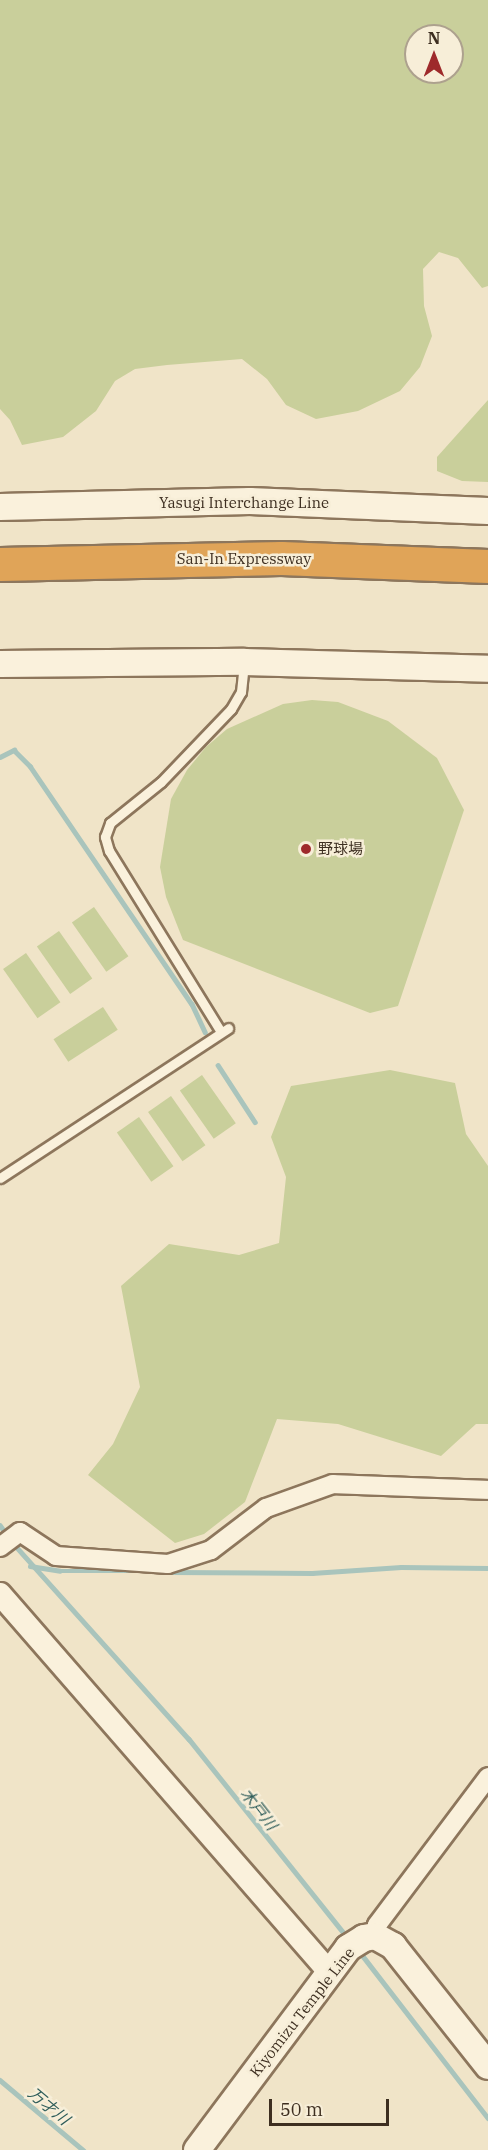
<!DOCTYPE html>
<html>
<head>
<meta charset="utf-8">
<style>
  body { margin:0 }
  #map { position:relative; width:488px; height:2150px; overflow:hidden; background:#f0e4c8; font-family:"IBM Plex Serif","Noto Sans JP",serif }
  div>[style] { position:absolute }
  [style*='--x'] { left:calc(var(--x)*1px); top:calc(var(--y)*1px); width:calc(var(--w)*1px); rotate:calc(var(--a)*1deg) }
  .green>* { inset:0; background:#c9cf9b; transform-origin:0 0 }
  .stream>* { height:4.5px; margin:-2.25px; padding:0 2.25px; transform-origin:2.25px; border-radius:2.25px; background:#a9c4bc }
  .roads { filter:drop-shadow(2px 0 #8d765c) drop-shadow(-2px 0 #8d765c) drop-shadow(0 2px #8d765c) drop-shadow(0 -2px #8d765c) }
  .service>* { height:9px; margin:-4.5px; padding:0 4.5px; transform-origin:4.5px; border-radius:4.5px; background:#faf1dc }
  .minor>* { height:18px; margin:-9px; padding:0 9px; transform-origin:9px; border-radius:9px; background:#faf1dc }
  .tertiary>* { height:22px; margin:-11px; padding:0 11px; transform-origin:11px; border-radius:11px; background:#faf1dc }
  .secondary>* { height:26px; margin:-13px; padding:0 13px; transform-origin:13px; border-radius:13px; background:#faf1dc }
  .motorway>* { height:33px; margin:-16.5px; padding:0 16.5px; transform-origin:16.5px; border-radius:16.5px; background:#e0a458 }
  .dots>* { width:16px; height:16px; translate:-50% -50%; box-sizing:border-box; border:3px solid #f7eed8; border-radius:50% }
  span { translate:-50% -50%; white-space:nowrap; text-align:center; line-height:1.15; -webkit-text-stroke:5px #f7eed8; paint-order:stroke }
  .street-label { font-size:15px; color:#3d2e20 }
  .poi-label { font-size:15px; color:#3d2e20 }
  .left { translate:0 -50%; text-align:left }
  .water-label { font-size:16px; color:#2f5d5a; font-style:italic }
  .north { position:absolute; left:404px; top:24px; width:60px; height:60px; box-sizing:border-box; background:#f7eed8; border:2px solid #ada18e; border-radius:50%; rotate:0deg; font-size:16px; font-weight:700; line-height:24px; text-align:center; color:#3d2e20 }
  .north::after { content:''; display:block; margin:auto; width:21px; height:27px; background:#9e2a2b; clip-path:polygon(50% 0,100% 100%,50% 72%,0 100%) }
  .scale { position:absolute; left:269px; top:2099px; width:120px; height:27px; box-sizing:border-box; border:3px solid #3d2e20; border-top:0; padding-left:8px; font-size:18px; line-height:21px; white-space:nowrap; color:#3d2e20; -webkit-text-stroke:4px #f7eed8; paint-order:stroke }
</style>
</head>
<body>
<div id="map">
  <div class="green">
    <i style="clip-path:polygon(evenodd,0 0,488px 0,488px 286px,482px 288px,458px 258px,439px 252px,423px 269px,424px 306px,432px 336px,420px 367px,400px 391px,358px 411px,316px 419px,286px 405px,267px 379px,242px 359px,167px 365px,135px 369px,115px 381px,96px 411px,63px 437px,22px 445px,10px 420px,0 409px,0 0,416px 36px,452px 36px,452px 72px,416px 72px,416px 36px)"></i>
    <i style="clip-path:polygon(488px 400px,488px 482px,462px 481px,437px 471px,437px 457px)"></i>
    <i style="clip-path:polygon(312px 700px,338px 702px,388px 721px,437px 758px,464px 810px,398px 1006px,370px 1013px,183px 940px,166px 897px,160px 867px,171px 799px,187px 770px,206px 747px,227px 729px,283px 704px)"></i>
    <i style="left:94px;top:907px;width:60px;height:27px;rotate:55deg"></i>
    <i style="left:59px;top:931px;width:58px;height:27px;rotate:55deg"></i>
    <i style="left:26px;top:953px;width:60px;height:28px;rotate:55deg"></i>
    <i style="left:103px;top:1007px;width:27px;height:59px;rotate:57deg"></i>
    <i style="clip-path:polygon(390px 1070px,455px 1083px,466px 1134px,488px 1166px,488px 1424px,476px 1424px,441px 1456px,338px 1424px,277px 1419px,245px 1502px,204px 1534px,175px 1543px,88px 1475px,113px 1444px,140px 1387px,121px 1286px,169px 1244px,239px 1255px,279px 1243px,286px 1177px,271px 1137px,291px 1086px)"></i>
    <i style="left:202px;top:1075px;width:59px;height:27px;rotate:55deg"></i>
    <i style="left:171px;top:1096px;width:60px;height:28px;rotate:55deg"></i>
    <i style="left:139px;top:1117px;width:60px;height:27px;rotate:55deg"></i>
  </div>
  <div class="stream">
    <i style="--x:0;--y:757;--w:16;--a:-27"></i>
    <i style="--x:14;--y:750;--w:23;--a:45"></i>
    <i style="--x:30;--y:766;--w:288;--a:55.8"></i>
    <i style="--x:192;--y:1004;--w:31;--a:65"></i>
    <i style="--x:218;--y:1065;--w:68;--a:57"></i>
    <i style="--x:0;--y:1525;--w:12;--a:55"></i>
    <i style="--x:12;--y:1542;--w:265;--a:48.1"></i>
    <i style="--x:189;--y:1739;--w:255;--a:51.4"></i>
    <i style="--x:30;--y:1566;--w:30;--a:9"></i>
    <i style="--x:60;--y:1571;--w:90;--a:0"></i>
    <i style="--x:170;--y:1572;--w:142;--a:0.4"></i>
    <i style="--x:312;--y:1573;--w:89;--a:-3.9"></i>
    <i style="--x:401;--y:1567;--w:87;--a:0.7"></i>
    <i style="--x:359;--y:1951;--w:211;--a:52.3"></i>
    <i style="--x:0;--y:2080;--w:109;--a:40.1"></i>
  </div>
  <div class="roads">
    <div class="service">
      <i style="--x:221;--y:1032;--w:213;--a:-121.7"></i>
      <i style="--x:109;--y:851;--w:15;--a:-106"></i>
      <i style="--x:105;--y:837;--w:15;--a:-70"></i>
      <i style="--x:110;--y:823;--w:65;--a:-38.8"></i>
      <i style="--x:161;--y:782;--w:101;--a:-46.2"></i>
      <i style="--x:231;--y:709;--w:20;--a:-60"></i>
      <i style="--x:241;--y:692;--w:28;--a:-84"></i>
      <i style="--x:0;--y:1178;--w:273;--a:-33.3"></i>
    </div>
    <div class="minor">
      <i style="--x:0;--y:1547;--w:25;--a:-37"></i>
      <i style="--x:20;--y:1532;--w:43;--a:33.7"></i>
      <i style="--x:56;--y:1556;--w:112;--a:4.1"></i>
      <i style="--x:168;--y:1564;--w:45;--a:-18"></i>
      <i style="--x:211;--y:1550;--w:69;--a:-37.4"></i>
      <i style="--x:266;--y:1508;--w:71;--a:-19.7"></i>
      <i style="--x:333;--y:1484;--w:155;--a:2.2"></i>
      <i style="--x:375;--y:1936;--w:11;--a:-80"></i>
      <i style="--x:377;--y:1925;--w:185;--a:-53.1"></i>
    </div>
    <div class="tertiary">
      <i style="--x:0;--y:1594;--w:503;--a:48.95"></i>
    </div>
    <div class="secondary">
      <i style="--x:0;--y:507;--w:250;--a:-1.4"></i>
      <i style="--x:250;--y:501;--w:238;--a:2.4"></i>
      <i style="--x:0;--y:664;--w:244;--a:-0.5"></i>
      <i style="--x:244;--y:662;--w:244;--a:1.6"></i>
      <i style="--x:197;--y:2150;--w:252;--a:-53.2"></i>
      <i style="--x:348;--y:1948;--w:19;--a:-32"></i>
      <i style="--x:364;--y:1938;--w:11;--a:-10"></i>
      <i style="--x:375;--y:1936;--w:21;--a:29"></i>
      <i style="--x:393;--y:1946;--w:153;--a:51.6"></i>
    </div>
    <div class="motorway">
      <i style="--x:0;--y:564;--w:281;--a:-1.2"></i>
      <i style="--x:281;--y:558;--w:207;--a:2.2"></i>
    </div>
  </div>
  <div class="dots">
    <i style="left:306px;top:849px;background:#9e2a2b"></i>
  </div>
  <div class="street-label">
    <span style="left:244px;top:503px">Yasugi Interchange Line</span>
    <span style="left:244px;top:559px">San-In Expressway</span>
    <span style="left:302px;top:2012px;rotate:-52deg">Kiyomizu Temple Line</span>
  </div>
  <div class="poi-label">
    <span class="left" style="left:318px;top:849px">野球場</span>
  </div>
  <div class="water-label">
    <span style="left:259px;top:1809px;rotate:52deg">木戸川</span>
    <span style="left:49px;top:2106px;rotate:40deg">万才川</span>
  </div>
  <div class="north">N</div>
  <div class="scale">50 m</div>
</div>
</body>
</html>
